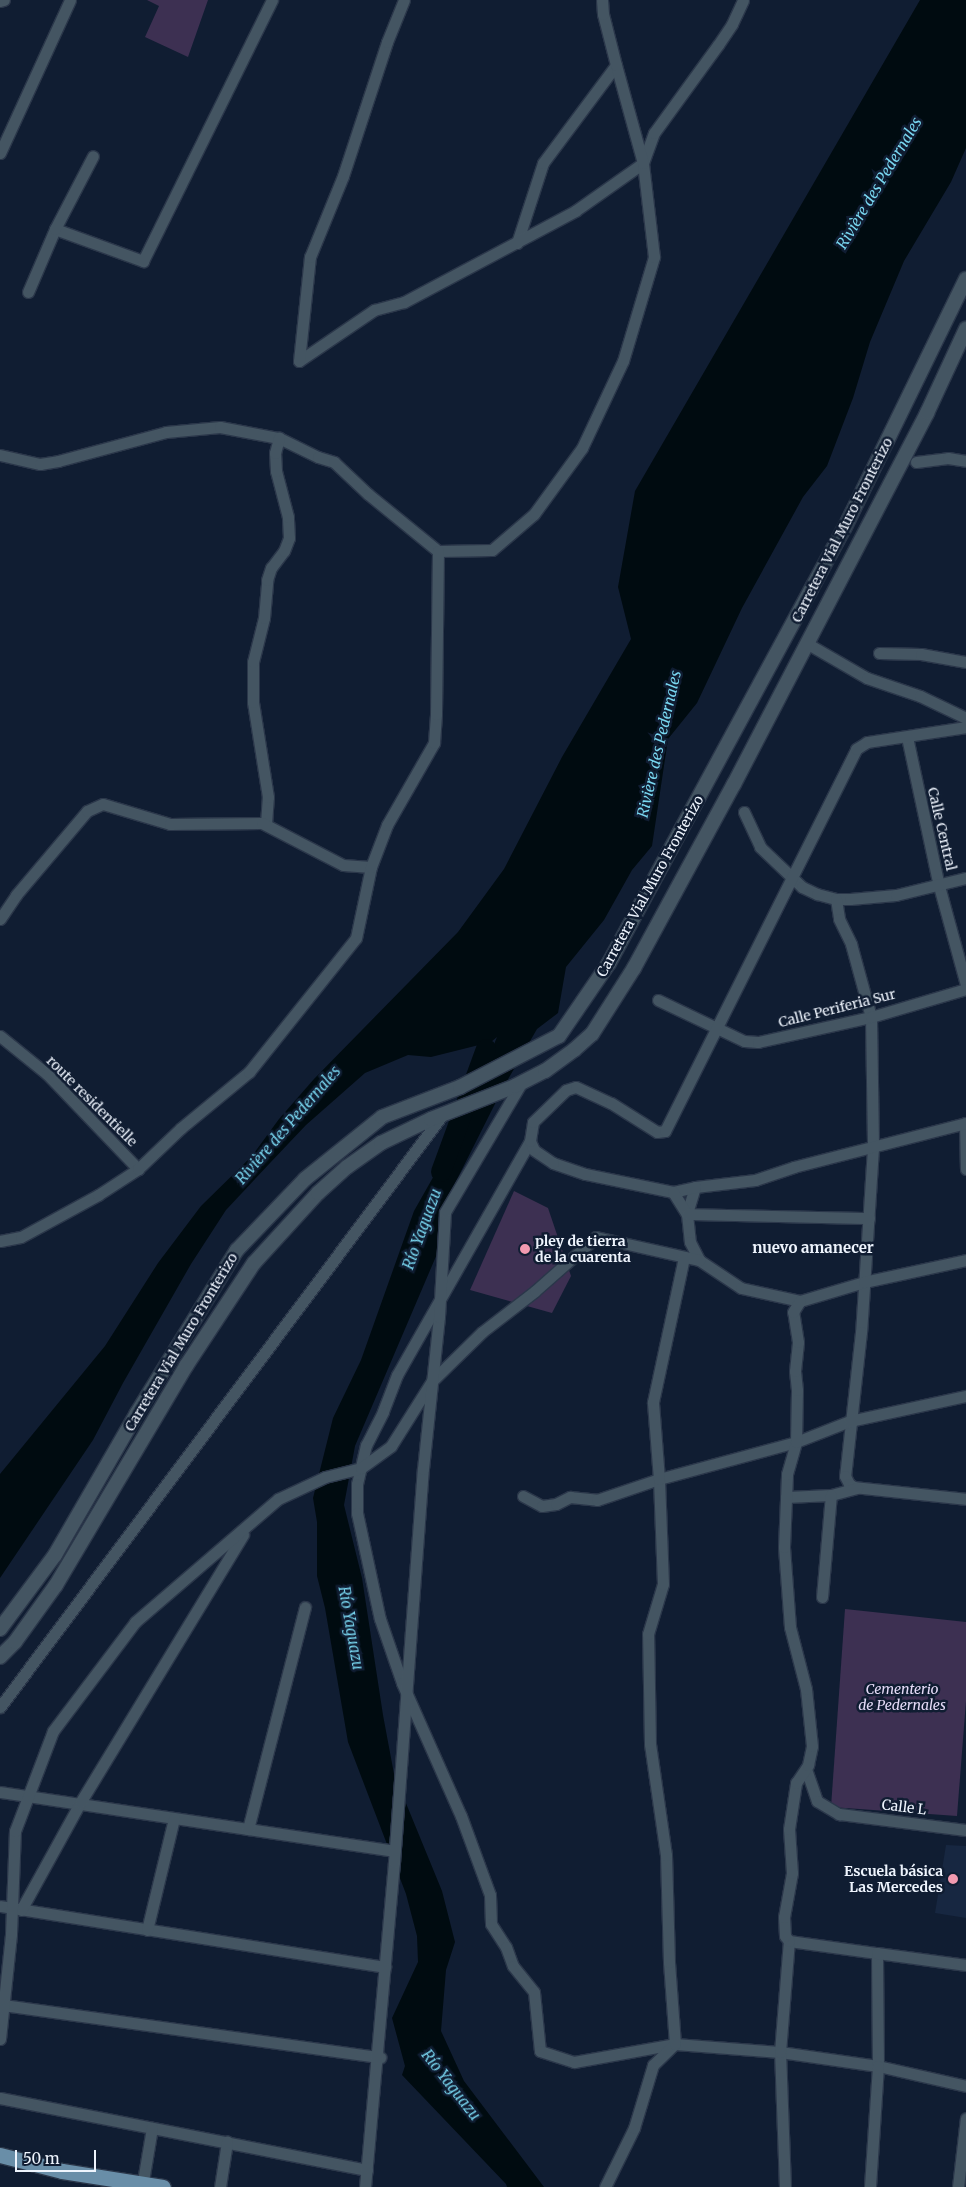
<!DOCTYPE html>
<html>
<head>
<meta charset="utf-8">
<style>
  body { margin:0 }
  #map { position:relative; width:966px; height:2187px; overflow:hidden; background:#101d32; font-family:Merriweather,serif }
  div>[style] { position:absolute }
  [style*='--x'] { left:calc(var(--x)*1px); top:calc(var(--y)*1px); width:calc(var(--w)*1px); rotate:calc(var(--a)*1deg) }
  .built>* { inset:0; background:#172741 }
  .green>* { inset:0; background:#3d3052 }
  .water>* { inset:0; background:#000b10 }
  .river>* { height:20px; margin:-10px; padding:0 10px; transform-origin:10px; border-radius:10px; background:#000b10 }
  .roads { filter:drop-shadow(1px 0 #2b374a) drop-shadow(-1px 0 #2b374a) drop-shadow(0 1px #2b374a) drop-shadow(0 -1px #2b374a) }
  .minor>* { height:11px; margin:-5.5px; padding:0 5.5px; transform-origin:5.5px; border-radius:5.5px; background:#445562 }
  .tertiary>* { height:14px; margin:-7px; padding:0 7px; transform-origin:7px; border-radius:7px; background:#445562 }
  .primary>* { height:15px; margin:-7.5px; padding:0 7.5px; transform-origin:7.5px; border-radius:7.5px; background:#698ea8 }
  .dots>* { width:14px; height:14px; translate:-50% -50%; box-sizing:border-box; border:2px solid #101d32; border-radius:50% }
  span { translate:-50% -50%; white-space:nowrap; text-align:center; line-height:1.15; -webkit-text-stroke:5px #101d32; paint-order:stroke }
  .street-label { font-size:14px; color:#eef4fd }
  .poi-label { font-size:14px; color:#eef4fd; font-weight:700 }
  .left { translate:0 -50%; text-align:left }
  .right { translate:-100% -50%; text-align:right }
  .park-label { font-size:14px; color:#e5dbf7; font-style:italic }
  .water-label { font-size:15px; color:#79d7f1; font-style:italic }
  .neighbourhood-label { font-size:15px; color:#eef4fd; font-weight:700 }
  .scale { position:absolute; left:15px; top:2150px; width:81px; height:22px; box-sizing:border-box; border:2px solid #eef4fd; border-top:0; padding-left:6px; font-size:15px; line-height:18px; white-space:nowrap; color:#eef4fd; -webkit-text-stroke:4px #101d32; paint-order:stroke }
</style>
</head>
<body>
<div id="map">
  <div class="built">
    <i style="clip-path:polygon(946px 1845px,966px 1846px,966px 1918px,935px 1913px)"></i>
  </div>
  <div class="green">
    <i style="clip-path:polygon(147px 0,208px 0,188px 57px,145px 37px,159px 6px)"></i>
    <i style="clip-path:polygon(514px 1191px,548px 1208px,571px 1276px,552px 1313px,470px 1290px)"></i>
    <i style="clip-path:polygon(845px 1609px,966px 1622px,966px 1701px,957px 1816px,831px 1807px)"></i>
  </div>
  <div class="water">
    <i style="clip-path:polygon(920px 0,966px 0,966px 148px,951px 182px,904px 261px,870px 342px,853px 398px,827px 466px,803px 497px,742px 608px,697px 703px,668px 739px,652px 846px,632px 870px,604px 920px,566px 967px,558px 1013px,537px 1029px,503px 1088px,446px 1201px,440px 1247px,355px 1446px,344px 1505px,362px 1578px,383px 1715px,394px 1774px,442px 1891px,455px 1942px,446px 1970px,441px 2031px,464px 2081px,544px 2187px,507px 2187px,506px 2184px,402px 2075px,405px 2066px,392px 2018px,418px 1962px,417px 1936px,406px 1894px,348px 1742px,325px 1608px,317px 1576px,317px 1522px,313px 1498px,333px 1418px,361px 1360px,414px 1211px,457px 1135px,497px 1037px,491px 1042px,431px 1057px,408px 1055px,365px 1073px,306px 1125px,270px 1163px,226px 1210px,191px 1264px,123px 1383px,93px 1440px,0 1578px,0 1474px,105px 1346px,158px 1263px,201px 1206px,252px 1156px,279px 1119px,314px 1079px,458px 932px,504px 869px,562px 757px,631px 639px,618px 587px,635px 491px)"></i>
  </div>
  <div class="river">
    <i style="--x:441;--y:1172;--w:131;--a:-69.9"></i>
  </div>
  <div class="roads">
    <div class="minor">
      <i style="--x:0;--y:1;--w:4;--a:-14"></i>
      <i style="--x:0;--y:153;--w:168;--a:-65.4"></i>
      <i style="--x:55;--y:229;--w:94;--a:20"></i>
      <i style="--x:143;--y:261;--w:291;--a:-63.7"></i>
      <i style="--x:517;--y:243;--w:84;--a:-72"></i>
      <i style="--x:543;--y:163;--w:122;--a:-53.3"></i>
      <i style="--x:28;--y:292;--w:69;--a:-66.8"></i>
      <i style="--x:55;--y:229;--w:82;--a:-62.5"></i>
      <i style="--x:299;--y:361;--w:91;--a:-34.2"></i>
      <i style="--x:374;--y:310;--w:31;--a:-15"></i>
      <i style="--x:404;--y:302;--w:194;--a:-28"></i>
      <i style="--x:575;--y:211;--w:83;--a:-35.2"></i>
      <i style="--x:643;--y:163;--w:32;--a:-70"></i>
      <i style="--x:654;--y:133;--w:109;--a:-54"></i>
      <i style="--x:718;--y:45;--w:25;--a:-56"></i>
      <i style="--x:732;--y:24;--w:26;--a:-65"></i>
      <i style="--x:299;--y:361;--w:105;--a:-84"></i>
      <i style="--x:310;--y:257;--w:87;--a:-67.8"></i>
      <i style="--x:343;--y:176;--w:141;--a:-71.8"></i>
      <i style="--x:387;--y:42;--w:45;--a:-68"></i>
      <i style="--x:0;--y:455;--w:41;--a:12.7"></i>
      <i style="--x:40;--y:464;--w:18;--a:-9"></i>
      <i style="--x:58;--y:461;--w:112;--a:-15"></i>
      <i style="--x:166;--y:432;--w:54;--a:-5.3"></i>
      <i style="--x:220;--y:427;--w:60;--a:10.6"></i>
      <i style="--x:279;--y:438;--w:43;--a:26"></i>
      <i style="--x:318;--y:457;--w:17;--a:17"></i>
      <i style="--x:334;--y:462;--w:47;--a:43.3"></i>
      <i style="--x:368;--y:494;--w:90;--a:39.2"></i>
      <i style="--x:438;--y:551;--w:54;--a:-1.1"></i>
      <i style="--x:492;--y:550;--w:55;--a:-40.6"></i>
      <i style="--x:534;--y:514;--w:82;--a:-54"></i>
      <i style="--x:582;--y:448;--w:96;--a:-64.8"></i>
      <i style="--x:623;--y:361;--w:109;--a:-73.4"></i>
      <i style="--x:654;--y:257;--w:95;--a:-96.7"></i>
      <i style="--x:643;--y:163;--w:102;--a:-105.4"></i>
      <i style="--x:616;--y:65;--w:53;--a:-104.3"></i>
      <i style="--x:603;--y:14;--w:14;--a:-94"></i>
      <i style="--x:916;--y:462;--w:32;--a:-7"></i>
      <i style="--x:948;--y:458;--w:18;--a:9"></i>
      <i style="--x:808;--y:644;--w:68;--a:30"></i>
      <i style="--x:867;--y:678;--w:56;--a:18.8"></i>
      <i style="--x:920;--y:696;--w:51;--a:25.6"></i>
      <i style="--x:879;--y:653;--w:42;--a:1.4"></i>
      <i style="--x:921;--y:654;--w:46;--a:10.1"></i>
      <i style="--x:907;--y:737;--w:152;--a:77.9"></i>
      <i style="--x:939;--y:886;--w:103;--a:74.7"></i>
      <i style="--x:744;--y:812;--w:38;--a:65"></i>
      <i style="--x:760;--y:847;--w:58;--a:43.6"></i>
      <i style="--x:802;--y:887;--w:17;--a:25"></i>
      <i style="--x:817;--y:894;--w:20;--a:15"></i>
      <i style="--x:836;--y:899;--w:14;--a:0"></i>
      <i style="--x:850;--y:899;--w:46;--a:-5"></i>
      <i style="--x:896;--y:895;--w:72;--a:-13.7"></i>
      <i style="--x:266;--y:824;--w:27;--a:-86"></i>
      <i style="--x:268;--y:797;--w:96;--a:-99"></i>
      <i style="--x:253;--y:702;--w:40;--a:-90"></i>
      <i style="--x:253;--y:662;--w:45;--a:-76"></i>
      <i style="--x:264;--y:618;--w:38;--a:-85"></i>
      <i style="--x:267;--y:580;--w:13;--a:-72"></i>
      <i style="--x:271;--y:568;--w:21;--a:-53"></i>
      <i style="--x:284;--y:551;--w:14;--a:-69"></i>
      <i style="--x:289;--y:538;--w:21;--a:-93"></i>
      <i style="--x:288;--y:517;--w:48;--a:-104.6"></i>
      <i style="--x:276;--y:471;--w:18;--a:-93"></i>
      <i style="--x:275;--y:453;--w:16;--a:-75"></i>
      <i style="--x:836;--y:899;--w:20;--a:81"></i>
      <i style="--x:839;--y:919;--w:28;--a:64"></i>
      <i style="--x:851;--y:944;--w:76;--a:74.7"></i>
      <i style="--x:871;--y:1017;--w:131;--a:89.1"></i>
      <i style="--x:873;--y:1148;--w:184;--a:93.7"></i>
      <i style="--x:861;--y:1332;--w:145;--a:96.3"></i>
      <i style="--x:845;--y:1476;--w:9;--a:63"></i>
      <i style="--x:849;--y:1484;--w:6;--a:31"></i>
      <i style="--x:854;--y:1487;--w:113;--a:6.1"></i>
      <i style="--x:0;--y:919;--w:29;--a:-56"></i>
      <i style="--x:16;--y:895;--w:110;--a:-49.8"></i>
      <i style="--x:87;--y:811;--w:17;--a:-24"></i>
      <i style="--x:103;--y:804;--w:70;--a:16.6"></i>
      <i style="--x:170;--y:824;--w:92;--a:-0.6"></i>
      <i style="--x:262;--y:823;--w:91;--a:27.4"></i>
      <i style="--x:343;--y:865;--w:28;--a:4"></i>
      <i style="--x:658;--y:1000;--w:95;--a:25.5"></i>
      <i style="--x:744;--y:1041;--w:14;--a:4"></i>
      <i style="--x:758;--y:1042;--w:116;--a:-12.5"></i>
      <i style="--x:871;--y:1017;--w:99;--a:-16.4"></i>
      <i style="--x:0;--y:1036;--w:60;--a:39"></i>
      <i style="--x:47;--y:1074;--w:132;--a:46.2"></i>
      <i style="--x:965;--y:1123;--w:46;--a:88.8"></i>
      <i style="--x:966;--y:1123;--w:178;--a:165.7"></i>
      <i style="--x:794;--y:1167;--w:41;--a:161.6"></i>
      <i style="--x:755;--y:1180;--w:60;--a:173.3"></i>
      <i style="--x:695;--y:1187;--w:28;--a:107"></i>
      <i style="--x:687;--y:1214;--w:28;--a:84"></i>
      <i style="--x:690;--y:1242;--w:20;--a:63"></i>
      <i style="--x:699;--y:1260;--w:50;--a:33.7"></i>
      <i style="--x:741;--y:1288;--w:60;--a:12.4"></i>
      <i style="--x:800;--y:1301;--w:67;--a:-16.5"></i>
      <i style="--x:864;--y:1282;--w:104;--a:-12.2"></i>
      <i style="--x:530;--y:1141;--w:269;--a:119.6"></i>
      <i style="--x:397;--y:1375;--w:40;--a:111"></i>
      <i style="--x:383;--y:1412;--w:37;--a:117"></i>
      <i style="--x:366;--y:1445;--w:40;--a:103"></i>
      <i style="--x:357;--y:1484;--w:29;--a:90"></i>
      <i style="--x:357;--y:1513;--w:108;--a:77.8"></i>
      <i style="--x:380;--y:1619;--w:68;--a:71"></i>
      <i style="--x:402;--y:1683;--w:145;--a:66.1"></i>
      <i style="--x:461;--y:1816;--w:84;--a:69.8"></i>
      <i style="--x:490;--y:1895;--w:29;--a:88"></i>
      <i style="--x:491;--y:1924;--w:27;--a:57"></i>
      <i style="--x:506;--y:1947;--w:20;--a:70"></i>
      <i style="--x:513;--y:1966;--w:33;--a:51"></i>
      <i style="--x:534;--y:1992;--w:59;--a:84.2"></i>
      <i style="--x:540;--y:2051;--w:36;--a:18"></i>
      <i style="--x:574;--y:2062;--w:103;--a:-10.1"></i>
      <i style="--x:675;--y:2044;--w:105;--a:4.4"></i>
      <i style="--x:780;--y:2052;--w:99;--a:8.1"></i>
      <i style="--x:878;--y:2066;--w:90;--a:12.8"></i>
      <i style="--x:695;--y:1187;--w:23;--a:167"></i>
      <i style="--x:673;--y:1192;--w:90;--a:-168.4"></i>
      <i style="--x:585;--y:1174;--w:34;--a:-161"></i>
      <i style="--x:553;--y:1163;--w:23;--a:-146"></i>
      <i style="--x:534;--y:1150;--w:10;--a:-114"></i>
      <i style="--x:530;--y:1141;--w:19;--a:-81"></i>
      <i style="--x:533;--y:1122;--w:46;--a:-44.1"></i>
      <i style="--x:566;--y:1090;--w:10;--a:-17"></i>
      <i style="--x:576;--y:1087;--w:38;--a:25"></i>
      <i style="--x:611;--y:1103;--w:54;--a:32.2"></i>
      <i style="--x:657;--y:1132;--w:8;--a:-7"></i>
      <i style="--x:665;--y:1131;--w:427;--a:-63.4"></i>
      <i style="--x:856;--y:749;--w:13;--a:-32"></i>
      <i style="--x:867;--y:742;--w:100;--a:-8.6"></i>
      <i style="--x:673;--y:1192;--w:26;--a:58"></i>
      <i style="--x:687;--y:1214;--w:182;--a:1.3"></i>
      <i style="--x:0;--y:1241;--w:21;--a:-11"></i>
      <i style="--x:21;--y:1237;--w:88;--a:-28.6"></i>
      <i style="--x:98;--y:1195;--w:48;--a:-33"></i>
      <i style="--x:138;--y:1169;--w:59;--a:-43.6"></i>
      <i style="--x:181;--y:1128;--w:88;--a:-39.5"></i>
      <i style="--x:249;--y:1072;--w:171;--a:-51.4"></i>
      <i style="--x:356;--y:938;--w:73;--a:-78.1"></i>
      <i style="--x:371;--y:867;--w:45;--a:-69.1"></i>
      <i style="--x:387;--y:825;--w:95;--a:-60.2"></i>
      <i style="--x:434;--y:743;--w:29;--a:-86"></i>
      <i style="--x:436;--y:714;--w:163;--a:-89.3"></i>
      <i style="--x:523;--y:1496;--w:21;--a:28"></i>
      <i style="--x:542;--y:1506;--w:14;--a:-8"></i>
      <i style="--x:556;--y:1504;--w:16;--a:-27"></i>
      <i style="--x:570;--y:1497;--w:27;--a:6"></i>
      <i style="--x:597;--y:1500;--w:65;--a:-18.7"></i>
      <i style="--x:659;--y:1479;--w:142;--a:-15.1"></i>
      <i style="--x:796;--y:1442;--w:58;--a:-21.3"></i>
      <i style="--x:850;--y:1421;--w:119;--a:-12.2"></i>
      <i style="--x:786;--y:1497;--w:45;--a:-2.5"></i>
      <i style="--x:831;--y:1495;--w:27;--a:-15"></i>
      <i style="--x:822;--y:1597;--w:102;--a:-85"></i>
      <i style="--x:0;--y:1707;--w:740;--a:-53.24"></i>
      <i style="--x:806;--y:1769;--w:34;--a:71"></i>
      <i style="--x:817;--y:1801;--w:26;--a:31"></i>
      <i style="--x:839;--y:1814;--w:128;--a:7.2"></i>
      <i style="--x:0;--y:1792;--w:399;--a:8.5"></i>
      <i style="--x:248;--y:1829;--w:229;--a:-75.6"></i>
      <i style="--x:0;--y:1906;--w:390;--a:9"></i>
      <i style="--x:21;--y:1910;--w:122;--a:-61.1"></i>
      <i style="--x:80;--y:1803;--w:314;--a:-58.7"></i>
      <i style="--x:147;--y:1930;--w:115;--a:-76.4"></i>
      <i style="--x:789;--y:1941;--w:89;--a:7.8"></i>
      <i style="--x:877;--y:1953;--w:113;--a:89.5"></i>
      <i style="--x:878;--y:2066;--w:121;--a:93.8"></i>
      <i style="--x:877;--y:1953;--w:90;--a:7.7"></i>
      <i style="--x:3;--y:2005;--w:381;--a:7.9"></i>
      <i style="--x:0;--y:2039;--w:106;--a:-84"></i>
      <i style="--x:11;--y:1934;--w:103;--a:-87.8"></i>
      <i style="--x:15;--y:1831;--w:107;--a:-69.2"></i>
      <i style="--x:53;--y:1731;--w:136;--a:-53"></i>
      <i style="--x:135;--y:1622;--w:189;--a:-40.7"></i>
      <i style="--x:278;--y:1499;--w:52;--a:-25.1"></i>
      <i style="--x:325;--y:1477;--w:37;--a:-14"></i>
      <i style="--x:361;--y:1468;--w:37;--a:-36"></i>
      <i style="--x:391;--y:1446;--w:77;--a:-57.8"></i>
      <i style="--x:432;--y:1381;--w:70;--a:-44.4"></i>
      <i style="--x:482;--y:1332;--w:67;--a:-37.7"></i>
      <i style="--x:535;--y:1291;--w:81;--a:-41.5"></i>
      <i style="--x:596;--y:1237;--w:106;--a:12.6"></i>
      <i style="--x:0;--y:2098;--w:374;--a:11.1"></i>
      <i style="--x:142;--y:2187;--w:60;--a:-80.4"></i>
      <i style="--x:220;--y:2187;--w:46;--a:-81.2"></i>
      <i style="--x:365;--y:2187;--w:326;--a:-84.9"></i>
      <i style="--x:394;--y:1862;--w:394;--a:-85.8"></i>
      <i style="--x:423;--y:1469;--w:153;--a:-84"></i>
      <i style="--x:439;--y:1317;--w:105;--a:-86.7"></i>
      <i style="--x:445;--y:1212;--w:151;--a:-59.4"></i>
      <i style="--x:605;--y:2187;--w:66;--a:-63.8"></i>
      <i style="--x:634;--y:2128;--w:66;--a:-73.2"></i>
      <i style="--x:653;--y:2065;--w:30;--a:-44"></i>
      <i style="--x:675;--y:2044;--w:82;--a:-94.2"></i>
      <i style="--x:669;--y:1962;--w:107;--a:-91.6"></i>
      <i style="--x:666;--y:1855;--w:112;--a:-98.2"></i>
      <i style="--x:650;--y:1744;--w:110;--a:-91"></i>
      <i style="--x:648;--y:1634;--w:52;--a:-73.3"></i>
      <i style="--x:663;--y:1584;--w:105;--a:-92.2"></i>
      <i style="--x:659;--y:1479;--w:77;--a:-94.5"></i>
      <i style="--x:653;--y:1402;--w:148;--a:-77.9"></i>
      <i style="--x:785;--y:2187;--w:135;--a:-92.1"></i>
      <i style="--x:780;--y:2052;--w:111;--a:-85.4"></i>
      <i style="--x:789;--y:1941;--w:6;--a:-129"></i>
      <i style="--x:785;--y:1936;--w:19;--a:-93"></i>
      <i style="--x:784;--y:1917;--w:45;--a:-79.7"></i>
      <i style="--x:792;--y:1873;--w:44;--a:-93.9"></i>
      <i style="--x:789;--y:1829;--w:47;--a:-81.3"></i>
      <i style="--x:796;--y:1783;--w:22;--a:-56"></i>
      <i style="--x:808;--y:1765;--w:19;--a:-78"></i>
      <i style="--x:812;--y:1746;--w:57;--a:-96"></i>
      <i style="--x:806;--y:1689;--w:64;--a:-104.5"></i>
      <i style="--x:790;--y:1627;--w:80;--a:-94.3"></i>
      <i style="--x:784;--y:1547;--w:73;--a:-87.6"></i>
      <i style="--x:787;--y:1474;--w:33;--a:-74"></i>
      <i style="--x:796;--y:1442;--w:52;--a:-88.9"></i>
      <i style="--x:797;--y:1390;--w:19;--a:-96"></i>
      <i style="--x:795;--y:1371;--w:29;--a:-84"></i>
      <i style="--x:798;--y:1342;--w:30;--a:-99"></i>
      <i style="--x:793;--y:1312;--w:13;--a:-58"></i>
      <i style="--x:958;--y:2187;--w:69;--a:-83.4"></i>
    </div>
    <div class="tertiary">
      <i style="--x:0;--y:1629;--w:92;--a:-53.4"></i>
      <i style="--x:55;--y:1555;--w:164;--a:-60"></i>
      <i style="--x:137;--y:1413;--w:191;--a:-58.5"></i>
      <i style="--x:237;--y:1250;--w:98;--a:-46.2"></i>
      <i style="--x:305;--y:1179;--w:99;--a:-38.8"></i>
      <i style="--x:382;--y:1117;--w:84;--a:-21"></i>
      <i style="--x:460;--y:1087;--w:111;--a:-27.3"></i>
      <i style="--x:559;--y:1036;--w:88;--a:-55.6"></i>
      <i style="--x:609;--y:963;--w:496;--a:-61.6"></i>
      <i style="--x:845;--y:527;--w:276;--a:-64"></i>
      <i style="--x:0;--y:1657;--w:21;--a:-45"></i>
      <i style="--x:15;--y:1642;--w:70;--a:-54.3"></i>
      <i style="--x:56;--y:1585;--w:255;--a:-59.3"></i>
      <i style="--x:186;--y:1366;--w:123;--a:-56.6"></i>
      <i style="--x:254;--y:1263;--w:95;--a:-47.6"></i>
      <i style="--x:318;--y:1193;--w:39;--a:-42"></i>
      <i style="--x:347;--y:1167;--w:42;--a:-35.2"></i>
      <i style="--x:381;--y:1143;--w:55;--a:-25.6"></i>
      <i style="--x:431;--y:1119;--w:90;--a:-21.4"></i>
      <i style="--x:515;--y:1086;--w:34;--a:-27"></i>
      <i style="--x:545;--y:1071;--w:36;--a:-36"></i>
      <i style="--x:574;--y:1050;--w:24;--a:-42"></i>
      <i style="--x:592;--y:1034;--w:78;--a:-57.5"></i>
      <i style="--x:634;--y:968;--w:209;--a:-61.5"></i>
      <i style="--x:734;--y:784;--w:418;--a:-62.5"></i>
      <i style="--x:927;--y:413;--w:93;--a:-65.1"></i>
    </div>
    <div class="primary">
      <i style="--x:0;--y:2155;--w:64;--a:14.5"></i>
      <i style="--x:62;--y:2171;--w:102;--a:9"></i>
    </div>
  </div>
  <div class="dots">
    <i style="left:525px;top:1249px;background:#f29ab0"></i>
    <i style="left:953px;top:1879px;background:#f29ab0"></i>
  </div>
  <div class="street-label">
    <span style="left:842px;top:530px;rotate:-63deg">Carretera Vial Muro Fronterizo</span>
    <span style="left:942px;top:829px;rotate:77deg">Calle Central</span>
    <span style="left:650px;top:886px;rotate:-61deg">Carretera Vial Muro Fronterizo</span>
    <span style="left:837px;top:1008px;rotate:-14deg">Calle Periferia Sur</span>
    <span style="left:92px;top:1101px;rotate:45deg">route residentielle</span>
    <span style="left:181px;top:1342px;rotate:-59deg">Carretera Vial Muro Fronterizo</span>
    <span style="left:904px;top:1807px;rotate:7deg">Calle L</span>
  </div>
  <div class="poi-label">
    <span class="left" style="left:535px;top:1249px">pley de tierra<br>de la cuarenta</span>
    <span class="right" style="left:943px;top:1879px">Escuela básica<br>Las Mercedes</span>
  </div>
  <div class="park-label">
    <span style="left:902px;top:1697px">Cementerio<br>de Pedernales</span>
  </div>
  <div class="water-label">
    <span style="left:879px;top:183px;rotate:-59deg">Rivière des Pedernales</span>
    <span style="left:659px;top:744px;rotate:-77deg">Rivière des Pedernales</span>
    <span style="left:288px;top:1125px;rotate:-49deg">Rivière des Pedernales</span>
    <span style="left:422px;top:1229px;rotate:-70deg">Río Yaguazu</span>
    <span style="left:351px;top:1628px;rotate:80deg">Río Yaguazu</span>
    <span style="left:451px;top:2085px;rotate:52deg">Río Yaguazu</span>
  </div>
  <div class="neighbourhood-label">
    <span style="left:813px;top:1248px">nuevo amanecer</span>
  </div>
  <div class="scale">50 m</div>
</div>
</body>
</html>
